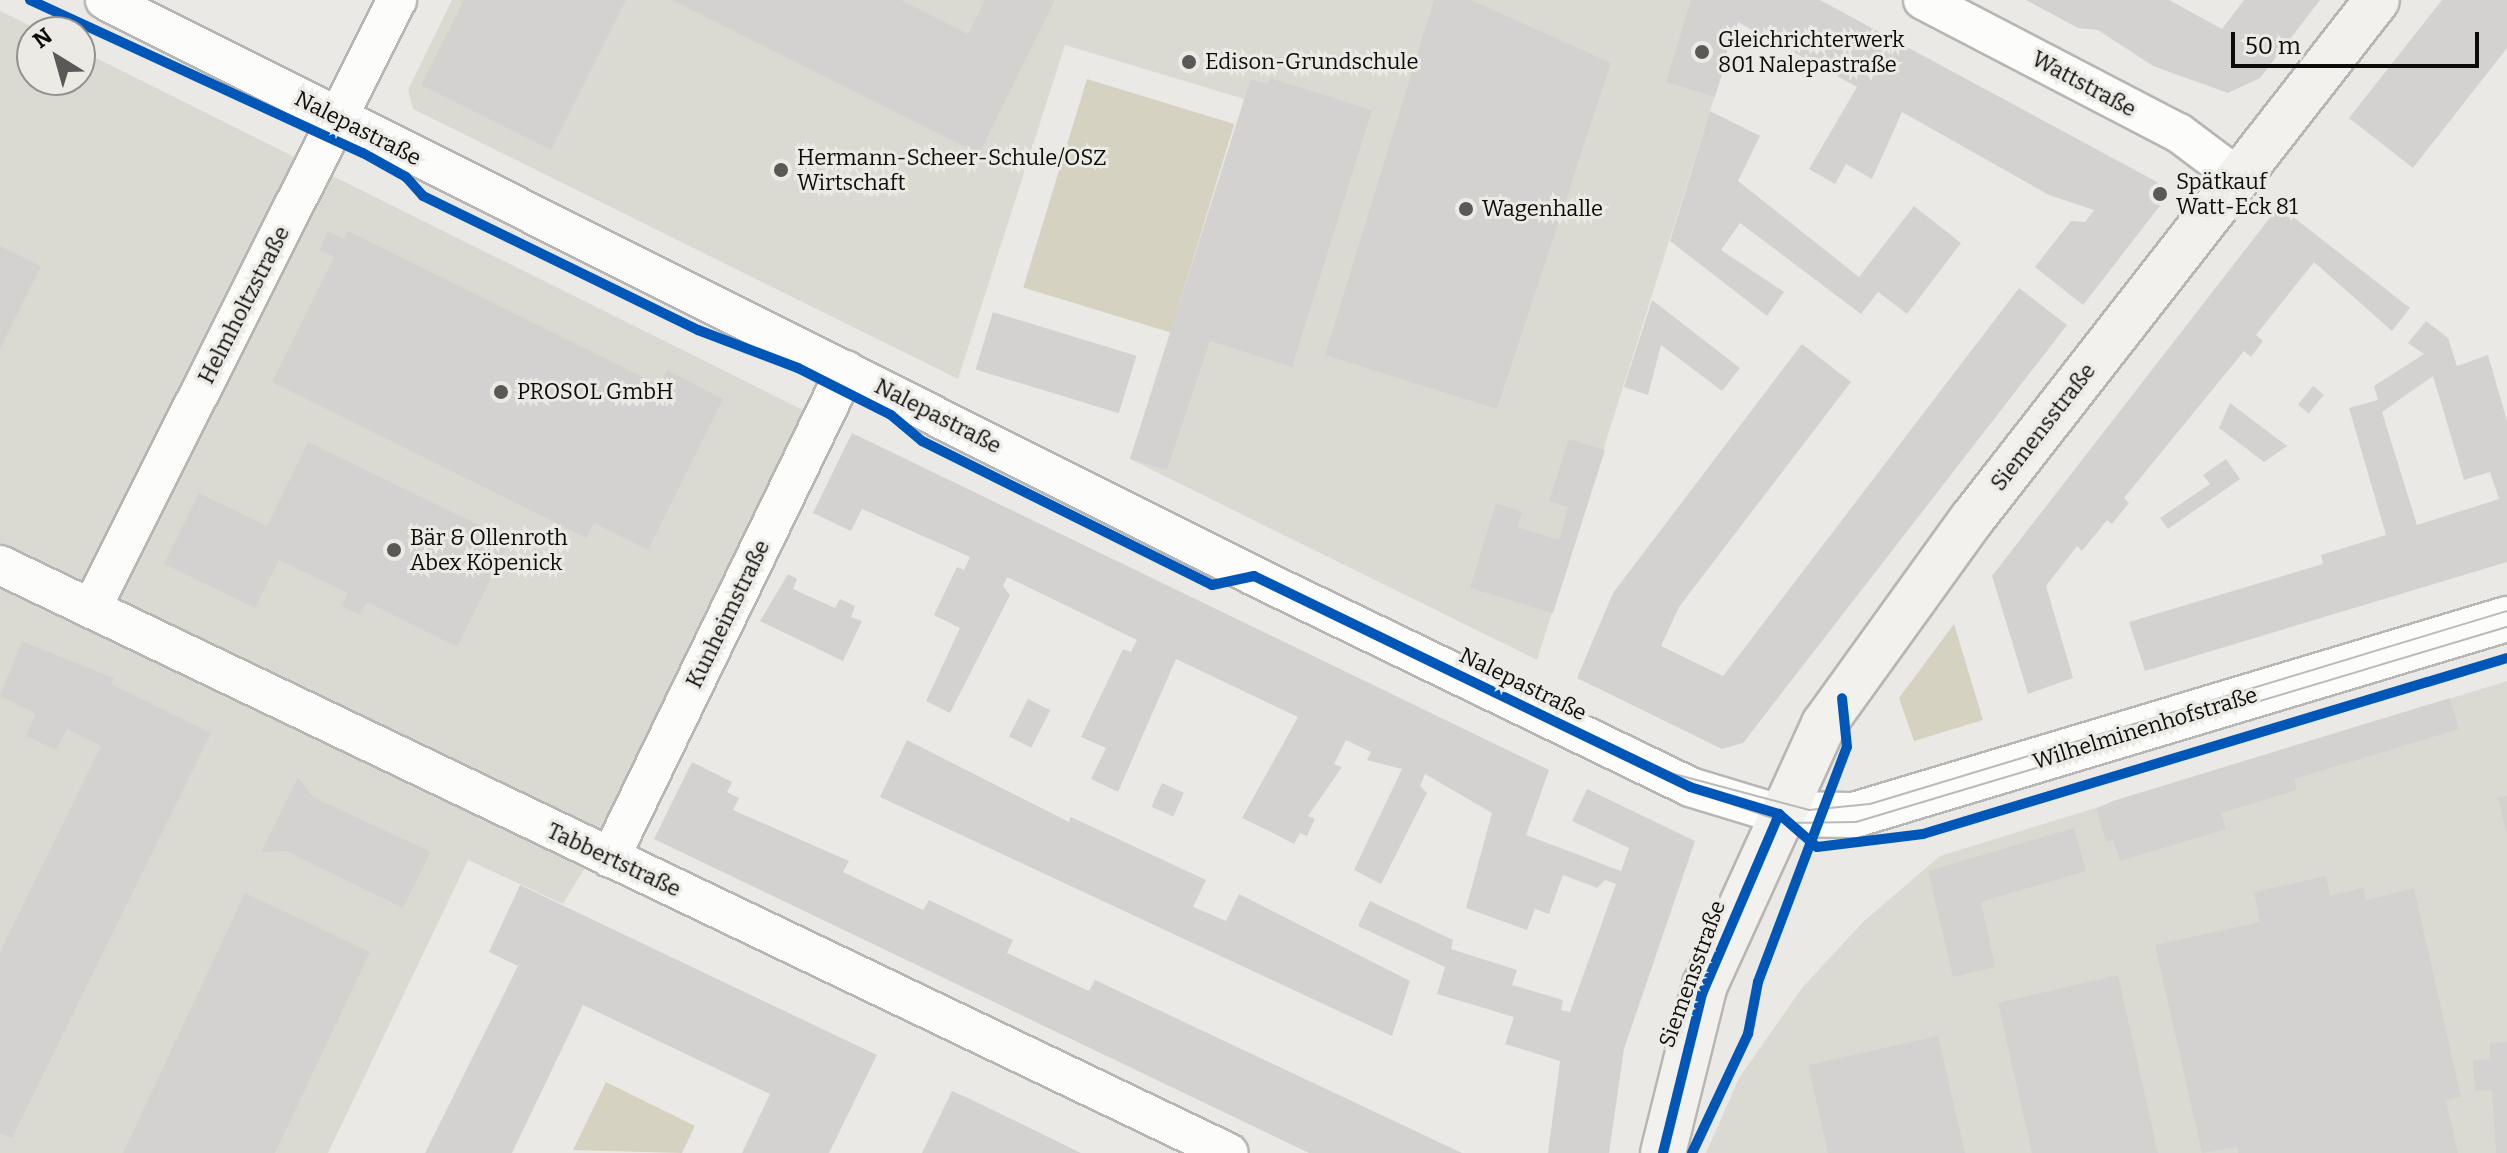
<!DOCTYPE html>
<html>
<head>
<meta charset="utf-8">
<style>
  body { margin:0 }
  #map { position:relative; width:2507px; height:1153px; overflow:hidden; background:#eae9e6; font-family:Bitter,serif }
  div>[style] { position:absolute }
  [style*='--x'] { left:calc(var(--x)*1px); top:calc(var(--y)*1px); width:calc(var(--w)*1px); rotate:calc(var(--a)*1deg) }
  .built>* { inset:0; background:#dbdad2 }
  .green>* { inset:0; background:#d5d2c1; transform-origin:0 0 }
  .building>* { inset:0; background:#d3d2d0; transform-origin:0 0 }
  .roads { filter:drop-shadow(2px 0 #b7b6b4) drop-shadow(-2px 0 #b7b6b4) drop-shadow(0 2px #b7b6b4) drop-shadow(0 -2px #b7b6b4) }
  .minor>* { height:38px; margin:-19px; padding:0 19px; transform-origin:19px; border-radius:19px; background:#fcfcfb }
  .tertiary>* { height:44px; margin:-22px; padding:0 22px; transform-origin:22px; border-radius:22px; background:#fcfcfb }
  .secondary>* { height:44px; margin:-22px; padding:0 22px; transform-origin:22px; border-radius:22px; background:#f2f1ed }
  .tram>* { height:2px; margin:-1px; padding:0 1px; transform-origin:1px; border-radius:1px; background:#bababa }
  .cycleway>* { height:10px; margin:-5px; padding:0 5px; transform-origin:5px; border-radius:5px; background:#0057b8 }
  .dots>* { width:22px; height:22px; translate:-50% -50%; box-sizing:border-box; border:4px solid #ebeae5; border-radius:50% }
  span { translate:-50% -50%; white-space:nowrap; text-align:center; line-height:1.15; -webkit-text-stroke:6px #ebeae5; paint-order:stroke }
  .poi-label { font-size:22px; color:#0c0c0a }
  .left { translate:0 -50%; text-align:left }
  .street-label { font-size:22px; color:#0c0c0a }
  .north { position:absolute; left:16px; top:16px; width:80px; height:80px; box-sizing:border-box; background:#ebeae5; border:2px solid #92918d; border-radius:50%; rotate:323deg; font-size:22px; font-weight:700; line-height:32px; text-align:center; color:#0c0c0a }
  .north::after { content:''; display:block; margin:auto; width:28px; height:36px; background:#5a5957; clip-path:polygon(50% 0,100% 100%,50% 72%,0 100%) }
  .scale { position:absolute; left:2231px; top:32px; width:248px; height:36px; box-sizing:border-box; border:4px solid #0c0c0a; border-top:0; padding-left:10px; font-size:24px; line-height:28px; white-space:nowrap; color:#0c0c0a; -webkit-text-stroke:6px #ebeae5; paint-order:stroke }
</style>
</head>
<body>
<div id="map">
  <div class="built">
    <i style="clip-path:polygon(452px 0,1745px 0,1537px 660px,1130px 459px,1244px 99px,1065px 45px,958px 379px,413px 109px,408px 90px)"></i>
    <i style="clip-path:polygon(0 11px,43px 32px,32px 32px,32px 80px,80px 80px,80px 50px,809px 413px,616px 816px,563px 904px,468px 860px,328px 1153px,0 1153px)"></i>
    <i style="clip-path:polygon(2507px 681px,2507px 1153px,1706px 1153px,1739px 1078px,1802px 988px,1864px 921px,1940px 856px)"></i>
  </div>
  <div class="green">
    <i style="left:1087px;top:79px;width:154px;height:218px;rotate:17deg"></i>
    <i style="clip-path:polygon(1954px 624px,1983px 720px,1914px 741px,1899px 698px)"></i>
    <i style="clip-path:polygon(606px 1082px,695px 1126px,682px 1153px,573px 1150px)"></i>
  </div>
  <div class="building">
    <i style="clip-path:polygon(464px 0,626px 0,551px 150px,421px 85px)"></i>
    <i style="clip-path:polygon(672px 0,901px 0,968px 34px,985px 0,1055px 0,979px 154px)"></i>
    <i style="clip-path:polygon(1434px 0,1471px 0,1611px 63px,1497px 409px,1325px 355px)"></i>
    <i style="clip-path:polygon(1691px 0,1820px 0,2157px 182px,2166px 198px,2083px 305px,2035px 267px,2071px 221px,2085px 222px,2094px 210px,2049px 195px,1902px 112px,1872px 179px,1846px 164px,1835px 184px,1809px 169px,1857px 87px,1738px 22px,1715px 97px,1666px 82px)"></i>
    <i style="clip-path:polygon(2026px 0,2169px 0,2222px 29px,2244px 0,2320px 0,2260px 78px,2228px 93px,2153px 66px,2098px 30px,2078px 28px)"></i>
    <i style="clip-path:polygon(2442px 0,2507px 0,2507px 48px,2413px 168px,2349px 118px)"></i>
    <i style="clip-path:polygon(1270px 78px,1372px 110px,1292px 367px,1210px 341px,1167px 470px,1130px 459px,1251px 79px,1268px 84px)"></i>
    <i style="clip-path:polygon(1710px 111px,1760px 136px,1738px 181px,1859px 277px,1914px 206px,1961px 243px,1907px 314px,1878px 292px,1861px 314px,1740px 223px,1721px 250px,1784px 292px,1767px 316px,1670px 241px)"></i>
    <i style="clip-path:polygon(2279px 206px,2410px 308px,2392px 331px,2314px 262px,2256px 335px,2263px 341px,2251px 357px,2244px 351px,2124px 498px,2129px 503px,2112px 524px,2107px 520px,2082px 551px,2077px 546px,2046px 586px,2073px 678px,2028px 694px,1992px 576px)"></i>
    <i style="clip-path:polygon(328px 231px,344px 239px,348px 231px,659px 385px,667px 370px,723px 399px,648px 550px,594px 523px,586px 538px,272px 382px,334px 257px,319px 250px)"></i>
    <i style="clip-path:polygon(0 246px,41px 266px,0 349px)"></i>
    <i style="clip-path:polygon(2019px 288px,2067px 325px,1743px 743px,1722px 749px,1577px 678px,1613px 593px,1802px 344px,1851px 382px,1679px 607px,1661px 646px,1723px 676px)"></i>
    <i style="clip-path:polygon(1652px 300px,1740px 368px,1722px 391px,1661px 345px,1648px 395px,1624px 387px)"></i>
    <i style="left:993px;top:312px;width:150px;height:60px;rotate:17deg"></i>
    <i style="clip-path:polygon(evenodd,2426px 321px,2448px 338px,2457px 366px,2488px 355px,2507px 421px,2507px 562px,2145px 671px,2129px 622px,2323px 564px,2321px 555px,2386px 535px,2349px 408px,2378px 400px,2374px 386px,2424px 354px,2408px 343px,2426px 321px,2433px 376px,2464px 480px,2490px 472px,2499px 499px,2417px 525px,2382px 412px,2433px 376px)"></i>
    <i style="left:2313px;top:386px;width:14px;height:24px;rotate:39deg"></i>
    <i style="clip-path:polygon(2230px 403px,2287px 446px,2264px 462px,2219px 428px)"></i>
    <i style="clip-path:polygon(852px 433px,1549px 770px,1526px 835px,1621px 871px,1629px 848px,1572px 821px,1587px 789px,1695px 841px,1624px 1049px,1609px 1153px,1548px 1153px,1560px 1061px,1505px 1044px,1514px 1017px,1437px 994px,1445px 967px,1358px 926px,1370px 901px,1453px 940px,1451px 949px,1517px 970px,1512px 985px,1563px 1000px,1561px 1010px,1570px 1012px,1616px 884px,1605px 880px,1597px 888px,1563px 875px,1549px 914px,1535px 909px,1527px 930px,1466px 908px,1492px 813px,1425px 774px,1420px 786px,1427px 793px,1381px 884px,1354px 870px,1402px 769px,1367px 760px,1371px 752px,1346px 740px,1334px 764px,1342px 767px,1308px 816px,1315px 819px,1307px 836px,1300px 833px,1294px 844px,1269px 831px,1242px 818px,1298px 717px,1176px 659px,1118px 792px,1091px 779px,1106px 748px,1081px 737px,1123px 649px,1131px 652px,1137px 640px,1007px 577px,1003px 586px,1010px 595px,950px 713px,926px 701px,960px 628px,934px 615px,957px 567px,964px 570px,970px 557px,862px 509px,851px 531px,813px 513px)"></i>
    <i style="clip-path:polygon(1569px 439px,1605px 450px,1553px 613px,1470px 588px,1496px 503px,1522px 512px,1518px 527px,1559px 540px,1568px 507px,1549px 501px)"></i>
    <i style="clip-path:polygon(308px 442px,510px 540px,457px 647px,367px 602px,360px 615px,342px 606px,348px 593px,279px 560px,255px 608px,164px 564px,199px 493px,267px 526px)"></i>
    <i style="clip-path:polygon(2226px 459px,2240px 479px,2168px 529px,2160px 518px,2210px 484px,2203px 475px)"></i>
    <i style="clip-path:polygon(788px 574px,797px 579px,793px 589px,835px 608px,840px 599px,855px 606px,851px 617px,862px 621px,843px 661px,760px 621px)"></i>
    <i style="clip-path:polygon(22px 641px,114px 678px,111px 684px,211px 733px,12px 1138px,0 1133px,0 952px,101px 746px,67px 729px,56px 750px,26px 736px,36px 714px,0 696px)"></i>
    <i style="clip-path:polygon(2450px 698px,2459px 729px,2294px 779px,2297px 790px,2221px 813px,2226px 829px,2120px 861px,2113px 839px,2106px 842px,2096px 809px,2113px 801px)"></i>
    <i style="left:1028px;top:699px;width:25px;height:42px;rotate:27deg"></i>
    <i style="clip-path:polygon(907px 740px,1069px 822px,1071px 817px,1206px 880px,1193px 907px,1226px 921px,1239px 894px,1410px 981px,1392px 1036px,880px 797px)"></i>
    <i style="clip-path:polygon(692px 762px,732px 782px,727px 792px,739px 798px,733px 810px,849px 861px,843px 872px,923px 910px,929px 900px,1013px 940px,1007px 953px,1089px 991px,1095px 980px,1462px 1153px,1309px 1153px,654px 839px)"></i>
    <i style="clip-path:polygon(298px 777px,313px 797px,431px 852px,403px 908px,286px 851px,261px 852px)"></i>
    <i style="left:1162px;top:783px;width:24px;height:26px;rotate:24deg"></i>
    <i style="clip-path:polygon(2507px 796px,2507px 832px,2506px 832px,2498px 798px)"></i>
    <i style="clip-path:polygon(2074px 828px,2086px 871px,1981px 902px,1995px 967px,1953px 977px,1928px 871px)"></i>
    <i style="clip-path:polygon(2326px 876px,2330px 895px,2364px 888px,2366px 900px,2414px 888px,2461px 1097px,2446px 1100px,2458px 1153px,2238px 1153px,2237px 1147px,2202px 1153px,2155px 945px,2260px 922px,2254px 892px)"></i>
    <i style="clip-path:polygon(520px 885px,877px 1055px,829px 1153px,742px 1153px,770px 1094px,583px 1005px,512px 1153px,425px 1153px,518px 966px,489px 952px)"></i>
    <i style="clip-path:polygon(245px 893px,370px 952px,275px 1153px,123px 1153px)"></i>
    <i style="clip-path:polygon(2118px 975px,2158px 1153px,2032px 1153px,1998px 1003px)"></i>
    <i style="clip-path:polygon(1938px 1036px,1965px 1153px,1828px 1153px,1808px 1065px)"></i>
    <i style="clip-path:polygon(2507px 1042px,2507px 1153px,2496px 1153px,2492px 1090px,2475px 1091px,2473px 1060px,2490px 1059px,2490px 1043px)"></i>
    <i style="clip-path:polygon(952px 1091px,968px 1098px,1081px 1153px,922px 1153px)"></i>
  </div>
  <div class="roads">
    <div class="minor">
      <i style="--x:105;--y:0;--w:1285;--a:26.62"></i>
      <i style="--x:1254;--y:576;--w:484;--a:25.8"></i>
      <i style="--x:1690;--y:787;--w:93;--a:16.9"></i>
      <i style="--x:1923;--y:0;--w:288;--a:27.5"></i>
      <i style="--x:2179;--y:133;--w:75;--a:36.9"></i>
      <i style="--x:0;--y:565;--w:1362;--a:25.57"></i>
      <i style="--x:91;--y:609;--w:682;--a:-63.32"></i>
      <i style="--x:610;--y:858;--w:542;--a:-64.19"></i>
    </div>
    <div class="tertiary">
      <i style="--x:1779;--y:814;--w:75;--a:0.8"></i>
      <i style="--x:1854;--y:815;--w:682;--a:-16.71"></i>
    </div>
    <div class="secondary">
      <i style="--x:1663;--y:1153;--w:173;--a:-76"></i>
      <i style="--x:1705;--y:985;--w:287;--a:-65.5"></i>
      <i style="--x:1824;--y:724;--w:253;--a:-54.2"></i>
      <i style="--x:1972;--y:519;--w:658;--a:-52.03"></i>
    </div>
  </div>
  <div class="tram">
    <i style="--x:1286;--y:589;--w:430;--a:25.5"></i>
    <i style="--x:1674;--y:774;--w:140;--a:14.9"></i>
    <i style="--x:1809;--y:810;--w:61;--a:-5.6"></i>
    <i style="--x:1870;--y:804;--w:666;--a:-16.86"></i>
    <i style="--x:1700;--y:793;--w:91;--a:19.2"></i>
    <i style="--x:1786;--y:823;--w:70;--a:-0.8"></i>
    <i style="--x:1856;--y:822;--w:680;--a:-16.68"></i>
  </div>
  <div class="cycleway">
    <i style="--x:30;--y:0;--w:366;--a:24.7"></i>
    <i style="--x:363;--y:153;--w:49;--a:29.2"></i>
    <i style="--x:406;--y:177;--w:25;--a:48"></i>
    <i style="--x:423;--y:196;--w:306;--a:26"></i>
    <i style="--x:698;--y:330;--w:107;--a:20.8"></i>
    <i style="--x:798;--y:368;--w:104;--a:26.8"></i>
    <i style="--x:891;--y:415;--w:40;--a:40"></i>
    <i style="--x:922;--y:441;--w:324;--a:26.4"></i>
    <i style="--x:1212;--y:585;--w:43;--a:-12.1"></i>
    <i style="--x:1254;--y:576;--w:484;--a:25.8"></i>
    <i style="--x:1690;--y:787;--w:93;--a:16.9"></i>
    <i style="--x:1779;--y:814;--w:50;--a:41"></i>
    <i style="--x:1817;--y:847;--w:107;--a:-7"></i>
    <i style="--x:1923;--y:834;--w:610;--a:-16.77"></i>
    <i style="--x:1663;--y:1153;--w:164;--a:-76.2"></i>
    <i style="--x:1702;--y:994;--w:196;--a:-66.8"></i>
    <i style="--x:1692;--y:1153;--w:132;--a:-64.8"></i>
    <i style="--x:1748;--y:1034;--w:53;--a:-79.1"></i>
    <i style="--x:1758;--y:982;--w:251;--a:-69.3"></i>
    <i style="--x:1847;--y:747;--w:49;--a:-95.8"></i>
  </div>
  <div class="dots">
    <i style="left:1702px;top:52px;background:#5a5957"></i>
    <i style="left:1189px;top:62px;background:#5a5957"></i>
    <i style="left:781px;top:170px;background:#5a5957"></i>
    <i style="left:2160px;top:194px;background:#5a5957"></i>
    <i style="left:1466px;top:209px;background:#5a5957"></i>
    <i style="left:501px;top:392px;background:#5a5957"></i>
    <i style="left:394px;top:550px;background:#5a5957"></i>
  </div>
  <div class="poi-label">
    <span class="left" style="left:1718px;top:52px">Gleichrichterwerk<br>801 Nalepastraße</span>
    <span class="left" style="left:1205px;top:62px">Edison-Grundschule</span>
    <span class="left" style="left:797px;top:170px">Hermann-Scheer-Schule/OSZ<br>Wirtschaft</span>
    <span class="left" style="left:2176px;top:194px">Spätkauf<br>Watt-Eck 81</span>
    <span class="left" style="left:1482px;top:209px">Wagenhalle</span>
    <span class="left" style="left:517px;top:392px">PROSOL GmbH</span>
    <span class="left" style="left:410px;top:550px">Bär &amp; Ollenroth<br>Abex Köpenick</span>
  </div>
  <div class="street-label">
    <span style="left:2084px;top:84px;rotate:28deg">Wattstraße</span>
    <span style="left:358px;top:128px;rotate:27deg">Nalepastraße</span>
    <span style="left:244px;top:305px;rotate:-63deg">Helmholtzstraße</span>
    <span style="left:938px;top:416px;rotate:27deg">Nalepastraße</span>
    <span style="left:2043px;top:427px;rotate:-52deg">Siemensstraße</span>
    <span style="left:728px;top:614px;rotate:-64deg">Kunheimstraße</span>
    <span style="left:1523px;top:684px;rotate:26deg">Nalepastraße</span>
    <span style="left:2145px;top:728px;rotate:-17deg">Wilhelminenhofstraße</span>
    <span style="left:614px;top:860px;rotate:25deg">Tabbertstraße</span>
    <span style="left:1692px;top:974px;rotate:-70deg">Siemensstraße</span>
  </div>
  <div class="north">N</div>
  <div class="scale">50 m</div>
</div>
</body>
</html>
